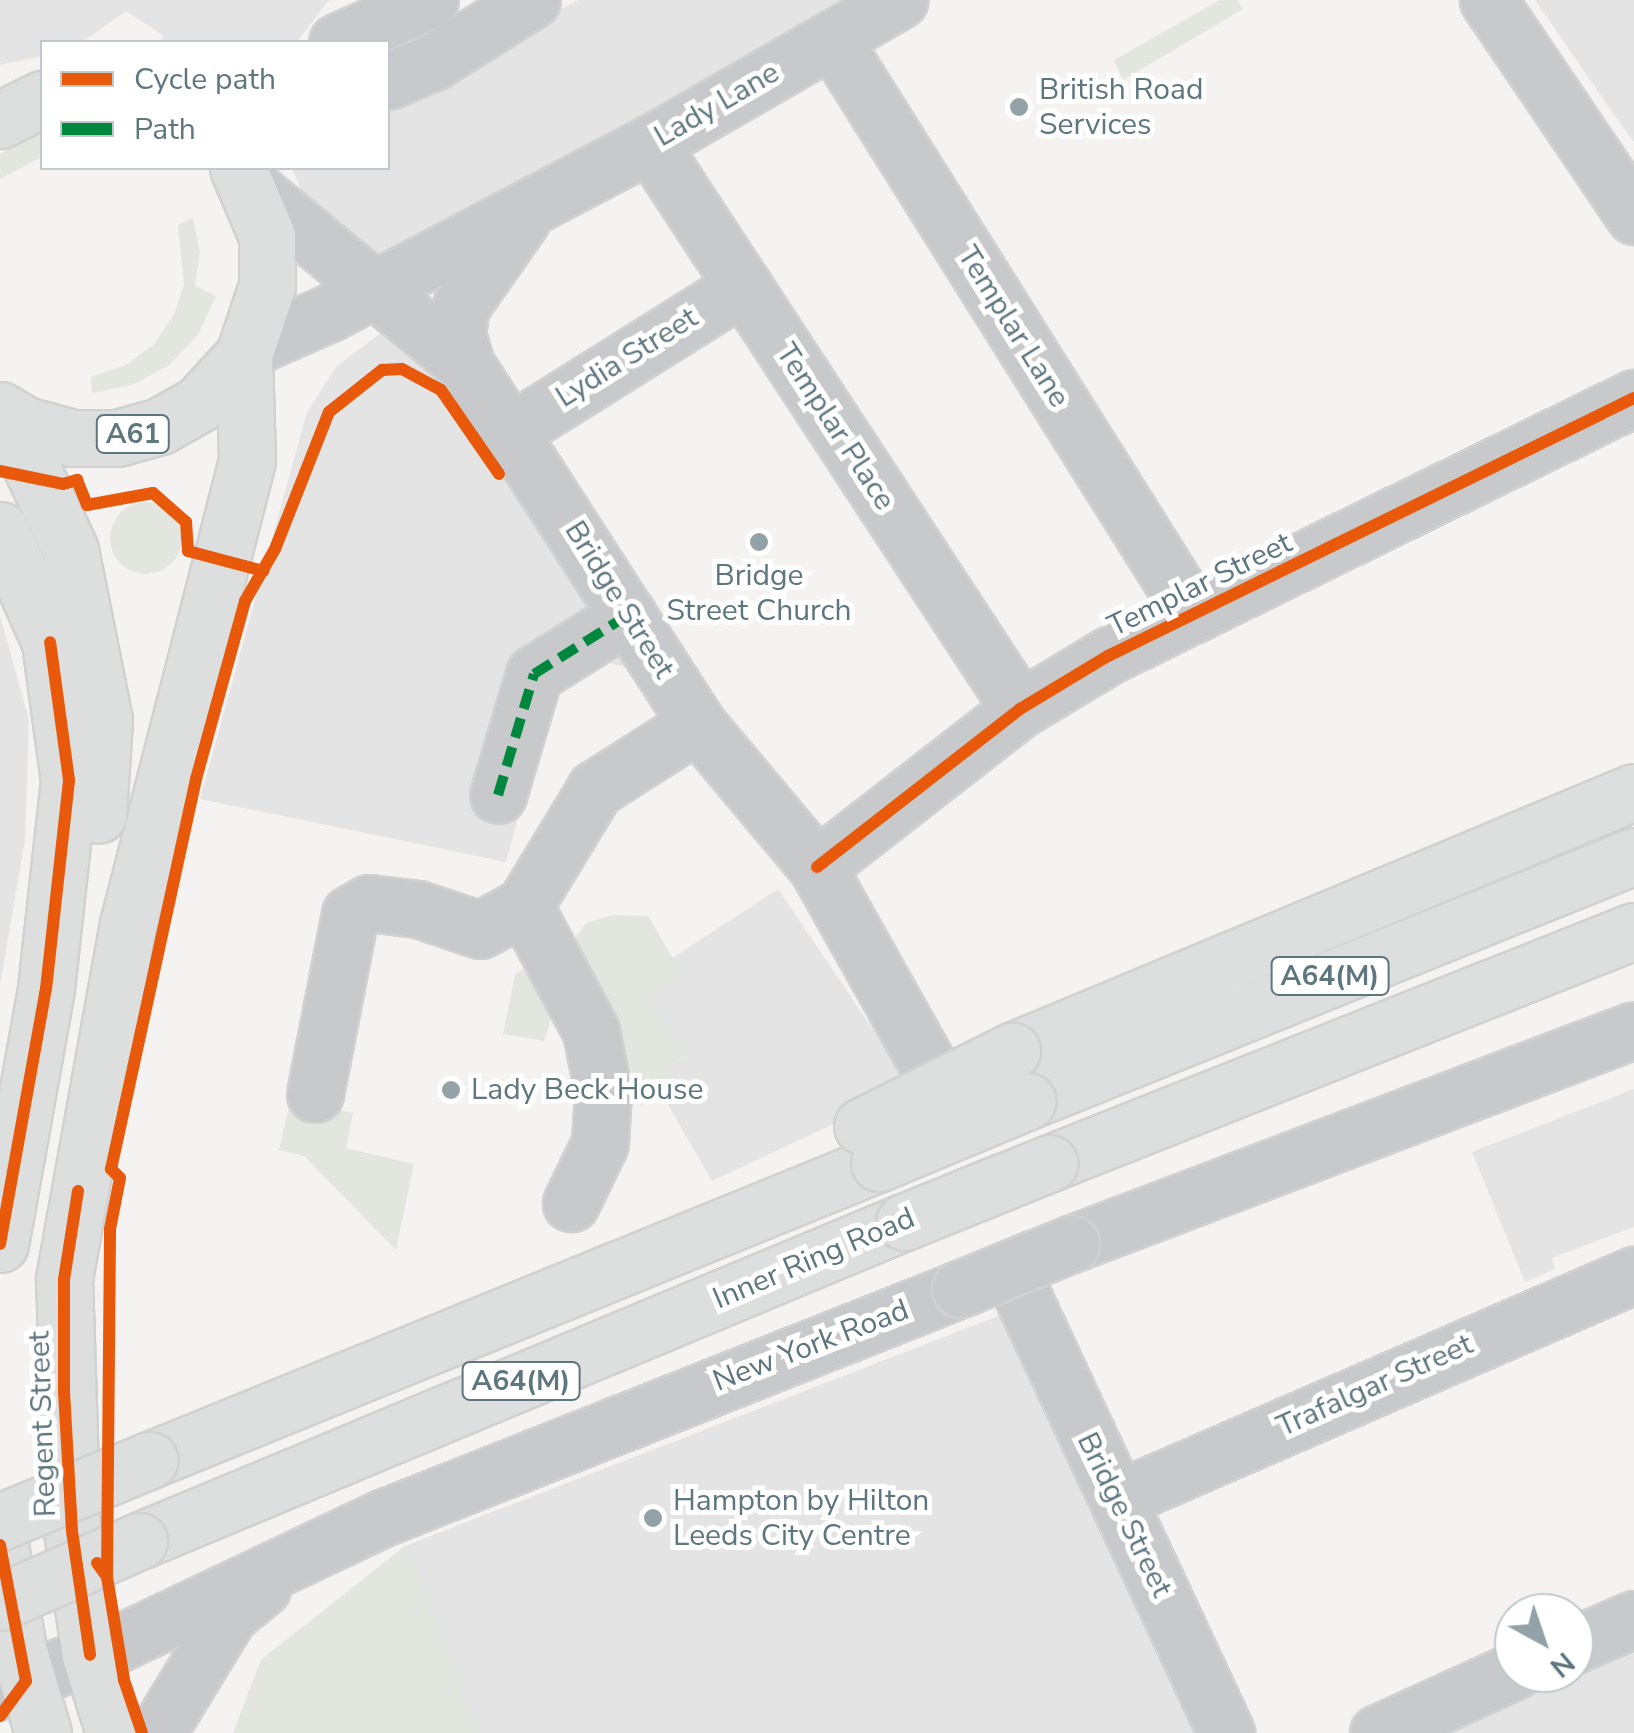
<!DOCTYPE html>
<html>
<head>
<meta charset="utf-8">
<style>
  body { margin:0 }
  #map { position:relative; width:1634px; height:1733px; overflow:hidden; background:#f4f3f2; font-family:"Nunito Sans",sans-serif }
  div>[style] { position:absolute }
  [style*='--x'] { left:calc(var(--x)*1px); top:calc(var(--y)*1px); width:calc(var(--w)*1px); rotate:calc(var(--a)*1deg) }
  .built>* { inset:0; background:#e3e4e3 }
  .green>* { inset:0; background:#e3e5df }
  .round { border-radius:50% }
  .minor-tunnel>* { height:55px; margin-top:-27.5px; transform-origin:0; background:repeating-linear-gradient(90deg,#ced4d5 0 55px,transparent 0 83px) }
  .roads { filter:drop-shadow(2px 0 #d0d1d0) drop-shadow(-2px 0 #d0d1d0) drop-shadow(0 2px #d0d1d0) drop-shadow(0 -2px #d0d1d0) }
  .minor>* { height:55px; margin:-27.5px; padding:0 27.5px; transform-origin:27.5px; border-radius:27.5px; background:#c8c9ca }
  .highway>* { height:55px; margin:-27.5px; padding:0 27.5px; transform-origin:27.5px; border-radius:27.5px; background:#dddfde }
  .bridges { filter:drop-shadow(2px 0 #d0d1d0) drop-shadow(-2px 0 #d0d1d0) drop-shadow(0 2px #d0d1d0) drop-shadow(0 -2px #d0d1d0) }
  .minor-bridge>* { height:55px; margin:-27.5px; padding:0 27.5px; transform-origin:27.5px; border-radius:27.5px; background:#c8c9ca }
  .highway-bridge>* { height:55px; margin:-27.5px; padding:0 27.5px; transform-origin:27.5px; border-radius:27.5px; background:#dddfde }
  .quiet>* { height:10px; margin-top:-5px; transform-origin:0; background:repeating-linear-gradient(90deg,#00873e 0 20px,transparent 0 30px) }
  .cycleway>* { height:12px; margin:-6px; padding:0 6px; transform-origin:6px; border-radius:6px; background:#e8590c }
  .dots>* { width:28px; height:28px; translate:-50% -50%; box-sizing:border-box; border:5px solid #fff; border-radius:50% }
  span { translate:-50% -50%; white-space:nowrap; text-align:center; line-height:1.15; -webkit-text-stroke:10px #fff; paint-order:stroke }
  .shield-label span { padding:2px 8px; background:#fff; border:2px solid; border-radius:8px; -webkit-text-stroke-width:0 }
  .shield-label { font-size:28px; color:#5e767e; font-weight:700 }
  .poi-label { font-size:30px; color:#5e767e }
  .left { translate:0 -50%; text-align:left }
  .street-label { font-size:30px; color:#5e767e }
  .legend { position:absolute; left:40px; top:40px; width:350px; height:130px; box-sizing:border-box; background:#fff; border:2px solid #bfc8cb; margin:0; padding:12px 18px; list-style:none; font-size:30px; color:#5e767e }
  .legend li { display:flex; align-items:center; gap:20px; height:50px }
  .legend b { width:50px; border:2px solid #bfc8cb }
  .north { position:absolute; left:1494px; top:1593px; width:100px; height:100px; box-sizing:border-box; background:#fff; border:2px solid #bfc8cb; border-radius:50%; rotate:140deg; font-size:28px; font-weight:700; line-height:40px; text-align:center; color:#5e767e }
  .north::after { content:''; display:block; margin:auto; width:35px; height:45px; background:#92a2a7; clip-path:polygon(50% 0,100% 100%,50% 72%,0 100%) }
</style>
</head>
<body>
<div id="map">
  <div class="built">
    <i style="clip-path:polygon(0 0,329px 0,297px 42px,160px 42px,164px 36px,126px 11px,82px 42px,42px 42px,42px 56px,0 65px)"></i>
    <i style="clip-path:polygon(579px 0,857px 0,381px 262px,307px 203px,292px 168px,388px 168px,388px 98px)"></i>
    <i style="clip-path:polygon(1535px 0,1634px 0,1634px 142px,1617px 119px)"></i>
    <i style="clip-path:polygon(386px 329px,450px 371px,633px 669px,606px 662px,550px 701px,506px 862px,200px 799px,307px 412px,336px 367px)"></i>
    <i style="clip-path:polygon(0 616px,29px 720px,25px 840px,0 985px)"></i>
    <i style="clip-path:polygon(778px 889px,912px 1087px,712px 1181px,652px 1077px,685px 1056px,637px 981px)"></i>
    <i style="clip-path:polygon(1634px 1089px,1634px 1227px,1552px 1258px,1555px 1269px,1525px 1282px,1472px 1152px)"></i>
    <i style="clip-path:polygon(1011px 1311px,1207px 1733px,233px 1733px,261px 1660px,405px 1546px)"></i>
    <i style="clip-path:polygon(1634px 1631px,1634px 1733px,1420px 1733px,1560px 1673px,1574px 1673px)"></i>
  </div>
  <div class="green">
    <i style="clip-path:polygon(1220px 0,1237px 0,1243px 9px,1123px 80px,1114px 60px)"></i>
    <i style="clip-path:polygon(42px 130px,42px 157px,0 179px,0 154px)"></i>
    <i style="clip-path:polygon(193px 218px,200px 252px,195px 286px,216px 296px,198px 335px,168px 366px,132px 385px,92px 393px,91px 377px,126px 365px,154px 344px,174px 314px,184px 285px,178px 225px)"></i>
    <i class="round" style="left:110px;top:502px;width:72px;height:72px"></i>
    <i style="clip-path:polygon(612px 915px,648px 916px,682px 974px,648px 996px,686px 1055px,667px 1068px,676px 1081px,641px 1106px,607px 1011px,570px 943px,587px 923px)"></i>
    <i style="clip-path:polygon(526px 967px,538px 972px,557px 1002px,544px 1041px,503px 1034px,515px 975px)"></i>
    <i style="clip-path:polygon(291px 1098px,353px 1113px,346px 1148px,414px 1164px,396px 1250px,304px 1156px,279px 1150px)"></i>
    <i style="clip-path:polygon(405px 1546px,479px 1733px,233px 1733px,261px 1660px)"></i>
  </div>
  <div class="minor-tunnel">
    <i style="--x:936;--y:1087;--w:227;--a:67.5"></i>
  </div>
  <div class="roads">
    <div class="minor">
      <i style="--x:1488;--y:0;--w:261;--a:55.9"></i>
      <i style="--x:832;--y:39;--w:679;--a:57.88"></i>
      <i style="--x:337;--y:42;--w:102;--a:-24.3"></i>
      <i style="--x:388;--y:81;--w:49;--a:-22.9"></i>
      <i style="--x:433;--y:62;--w:117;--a:-32.1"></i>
      <i style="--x:650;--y:144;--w:675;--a:56.78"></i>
      <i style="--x:252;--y:188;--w:278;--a:39.6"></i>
      <i style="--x:466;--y:365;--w:427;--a:57.2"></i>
      <i style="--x:697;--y:724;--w:187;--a:50"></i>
      <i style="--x:817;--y:867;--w:225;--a:60.7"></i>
      <i style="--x:247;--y:349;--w:90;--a:-23.7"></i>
      <i style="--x:329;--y:313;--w:363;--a:-27.8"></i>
      <i style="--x:650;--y:144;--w:288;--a:-30"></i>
      <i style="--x:466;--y:365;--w:32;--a:-106"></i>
      <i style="--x:457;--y:334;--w:28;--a:-82"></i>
      <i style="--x:461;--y:306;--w:106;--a:-55"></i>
      <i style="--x:512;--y:431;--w:273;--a:-32.1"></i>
      <i style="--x:498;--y:795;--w:126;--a:-73.4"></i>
      <i style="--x:534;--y:674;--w:111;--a:-32.1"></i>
      <i style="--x:817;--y:867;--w:257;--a:-37.9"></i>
      <i style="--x:1020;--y:709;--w:103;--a:-31.1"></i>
      <i style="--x:1108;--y:656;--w:586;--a:-26.13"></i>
      <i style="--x:524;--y:906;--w:142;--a:61.8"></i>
      <i style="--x:591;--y:1031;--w:62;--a:78.9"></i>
      <i style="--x:603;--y:1092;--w:51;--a:93.4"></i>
      <i style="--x:600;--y:1143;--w:67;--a:115.8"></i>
      <i style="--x:315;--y:1094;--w:183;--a:-79"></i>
      <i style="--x:350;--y:914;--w:22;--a:-30"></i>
      <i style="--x:369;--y:903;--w:49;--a:7"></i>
      <i style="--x:418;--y:909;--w:65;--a:18.7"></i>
      <i style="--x:480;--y:930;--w:50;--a:-28.6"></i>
      <i style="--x:524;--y:906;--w:137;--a:-58.7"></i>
      <i style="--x:595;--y:789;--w:121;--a:-32.5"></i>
      <i style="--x:1071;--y:1244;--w:602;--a:-20.81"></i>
      <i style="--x:1023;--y:1297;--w:481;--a:65"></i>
      <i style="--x:1118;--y:1499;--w:563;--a:-23.47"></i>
      <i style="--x:1574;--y:1645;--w:65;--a:-23.4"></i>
      <i style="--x:0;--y:1691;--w:126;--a:-21.9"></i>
      <i style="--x:117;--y:1644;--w:297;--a:-25.4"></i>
      <i style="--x:385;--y:1517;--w:619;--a:-21.63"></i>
      <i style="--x:157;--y:1733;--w:138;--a:-58.6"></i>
      <i style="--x:229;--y:1615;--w:43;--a:-39.3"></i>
      <i style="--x:1378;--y:1733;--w:149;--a:-24.5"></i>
    </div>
    <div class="highway">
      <i style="--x:0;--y:120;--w:47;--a:-26.6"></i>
      <i style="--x:0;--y:410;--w:29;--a:31"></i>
      <i style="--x:25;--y:425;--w:50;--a:15.2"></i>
      <i style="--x:73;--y:438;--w:44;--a:0"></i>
      <i style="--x:117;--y:438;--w:45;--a:-15.6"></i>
      <i style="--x:160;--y:426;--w:45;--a:-29.4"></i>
      <i style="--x:199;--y:404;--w:67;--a:-47.4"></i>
      <i style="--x:244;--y:355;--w:73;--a:-71.6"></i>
      <i style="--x:267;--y:286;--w:50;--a:-90"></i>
      <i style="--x:267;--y:236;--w:74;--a:-113.1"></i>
      <i style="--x:0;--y:419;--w:26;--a:47"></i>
      <i style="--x:18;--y:438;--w:123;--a:65.1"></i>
      <i style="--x:70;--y:550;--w:173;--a:78.7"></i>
      <i style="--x:104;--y:720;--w:95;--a:93.6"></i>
      <i style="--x:0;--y:530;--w:123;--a:65.9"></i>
      <i style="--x:50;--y:642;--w:139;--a:82.2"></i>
      <i style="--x:69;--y:780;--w:210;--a:96.3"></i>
      <i style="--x:46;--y:989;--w:259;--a:100.2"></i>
      <i style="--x:1012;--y:1051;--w:674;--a:-22.61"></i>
      <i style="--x:1028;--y:1101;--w:654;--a:-22.01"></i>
      <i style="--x:1050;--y:1163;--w:628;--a:-21.67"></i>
      <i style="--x:150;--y:1460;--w:787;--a:-22.17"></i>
      <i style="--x:139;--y:1541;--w:829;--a:-22.64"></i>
      <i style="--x:0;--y:1545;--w:105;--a:80.1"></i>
      <i style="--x:18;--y:1648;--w:89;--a:73.6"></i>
      <i style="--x:114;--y:1733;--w:82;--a:-107.1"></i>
      <i style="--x:90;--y:1655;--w:125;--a:-98.3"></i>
      <i style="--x:72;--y:1531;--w:252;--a:-91.8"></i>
      <i style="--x:64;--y:1279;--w:361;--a:-79.8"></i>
      <i style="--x:128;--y:924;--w:479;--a:-75.6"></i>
      <i style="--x:247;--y:460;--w:105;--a:-91.6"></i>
    </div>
  </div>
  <div class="bridges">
    <div class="minor-bridge">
      <i style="--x:960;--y:1289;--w:120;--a:-22.1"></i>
    </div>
    <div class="highway-bridge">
      <i style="--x:862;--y:1126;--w:168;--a:-26.6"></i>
      <i style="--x:879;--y:1163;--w:161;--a:-22.6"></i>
      <i style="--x:904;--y:1222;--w:157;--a:-22"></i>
      <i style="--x:0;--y:1522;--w:162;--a:-22.5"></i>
      <i style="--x:0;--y:1602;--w:152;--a:-23.7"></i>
    </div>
  </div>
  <div class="quiet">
    <i style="--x:498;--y:795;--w:126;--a:-73.4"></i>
    <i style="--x:534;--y:674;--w:111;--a:-32.1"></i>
  </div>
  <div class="cycleway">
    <i style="--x:0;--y:471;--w:64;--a:11.7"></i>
    <i style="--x:63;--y:484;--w:15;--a:-16"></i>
    <i style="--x:77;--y:480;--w:27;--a:68"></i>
    <i style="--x:87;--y:505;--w:67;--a:-10.3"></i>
    <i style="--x:153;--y:493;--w:44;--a:41.3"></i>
    <i style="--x:186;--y:522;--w:29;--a:86"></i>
    <i style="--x:188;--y:551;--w:78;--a:14.9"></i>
    <i style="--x:817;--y:867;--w:257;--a:-37.9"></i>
    <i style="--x:1020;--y:709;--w:103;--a:-31.1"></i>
    <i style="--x:1108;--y:656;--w:586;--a:-26.13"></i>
    <i style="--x:78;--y:1191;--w:89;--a:99"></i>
    <i style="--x:64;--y:1279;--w:113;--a:90"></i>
    <i style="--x:64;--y:1392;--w:139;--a:86.7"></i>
    <i style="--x:72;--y:1531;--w:125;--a:81.7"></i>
    <i style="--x:0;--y:1244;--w:259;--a:-79.8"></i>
    <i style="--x:46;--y:989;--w:210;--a:-83.7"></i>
    <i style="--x:69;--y:780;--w:139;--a:-97.8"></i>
    <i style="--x:0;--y:1545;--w:138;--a:79.2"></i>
    <i style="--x:26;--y:1681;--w:44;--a:126.6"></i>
    <i style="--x:97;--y:1563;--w:17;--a:54"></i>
    <i style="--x:107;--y:1577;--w:104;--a:80.6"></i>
    <i style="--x:124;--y:1680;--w:56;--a:71.2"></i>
    <i style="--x:107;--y:1577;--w:348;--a:-89.5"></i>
    <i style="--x:110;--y:1229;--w:52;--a:-78.9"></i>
    <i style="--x:120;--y:1178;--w:13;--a:-135"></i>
    <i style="--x:111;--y:1169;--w:399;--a:-77.7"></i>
    <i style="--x:196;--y:779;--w:185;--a:-74.6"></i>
    <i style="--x:245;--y:601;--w:60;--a:-60"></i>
    <i style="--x:275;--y:549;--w:147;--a:-68.5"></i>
    <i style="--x:329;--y:412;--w:68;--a:-38.4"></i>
    <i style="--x:382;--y:370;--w:20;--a:-3"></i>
    <i style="--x:402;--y:369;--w:44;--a:28.3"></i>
    <i style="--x:441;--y:390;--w:102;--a:55.4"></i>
  </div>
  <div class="dots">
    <i style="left:1019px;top:107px;background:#92a2a7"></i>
    <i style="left:759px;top:542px;background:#92a2a7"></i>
    <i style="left:451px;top:1090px;background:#92a2a7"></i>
    <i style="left:653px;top:1518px;background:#92a2a7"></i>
  </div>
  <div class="shield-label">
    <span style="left:133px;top:434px">A61</span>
    <span style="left:1330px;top:976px">A64(M)</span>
    <span style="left:521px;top:1381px">A64(M)</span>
  </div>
  <div class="poi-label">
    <span class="left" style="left:1039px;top:107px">British Road<br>Services</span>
    <span style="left:759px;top:593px">Bridge<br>Street Church</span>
    <span class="left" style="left:471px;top:1090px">Lady Beck House</span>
    <span class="left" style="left:673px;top:1518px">Hampton by Hilton<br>Leeds City Centre</span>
  </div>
  <div class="street-label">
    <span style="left:717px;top:105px;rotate:-30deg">Lady Lane</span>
    <span style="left:1013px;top:327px;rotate:58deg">Templar Lane</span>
    <span style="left:627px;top:358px;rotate:-32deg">Lydia Street</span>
    <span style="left:835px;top:427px;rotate:57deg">Templar Place</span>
    <span style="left:1200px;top:585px;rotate:-26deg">Templar Street</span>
    <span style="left:619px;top:600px;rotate:58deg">Bridge Street</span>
    <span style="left:814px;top:1259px;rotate:-23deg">Inner Ring Road</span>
    <span style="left:811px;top:1346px;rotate:-21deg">New York Road</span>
    <span style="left:1375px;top:1386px;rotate:-24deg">Trafalgar Street</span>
    <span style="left:43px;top:1424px;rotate:-92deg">Regent Street</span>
    <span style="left:1124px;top:1515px;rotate:64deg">Bridge Street</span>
  </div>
  <ul class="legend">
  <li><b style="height:12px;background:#e8590c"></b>Cycle path</li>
  <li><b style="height:12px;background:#00873e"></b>Path</li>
  </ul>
  <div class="north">N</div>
</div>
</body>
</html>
